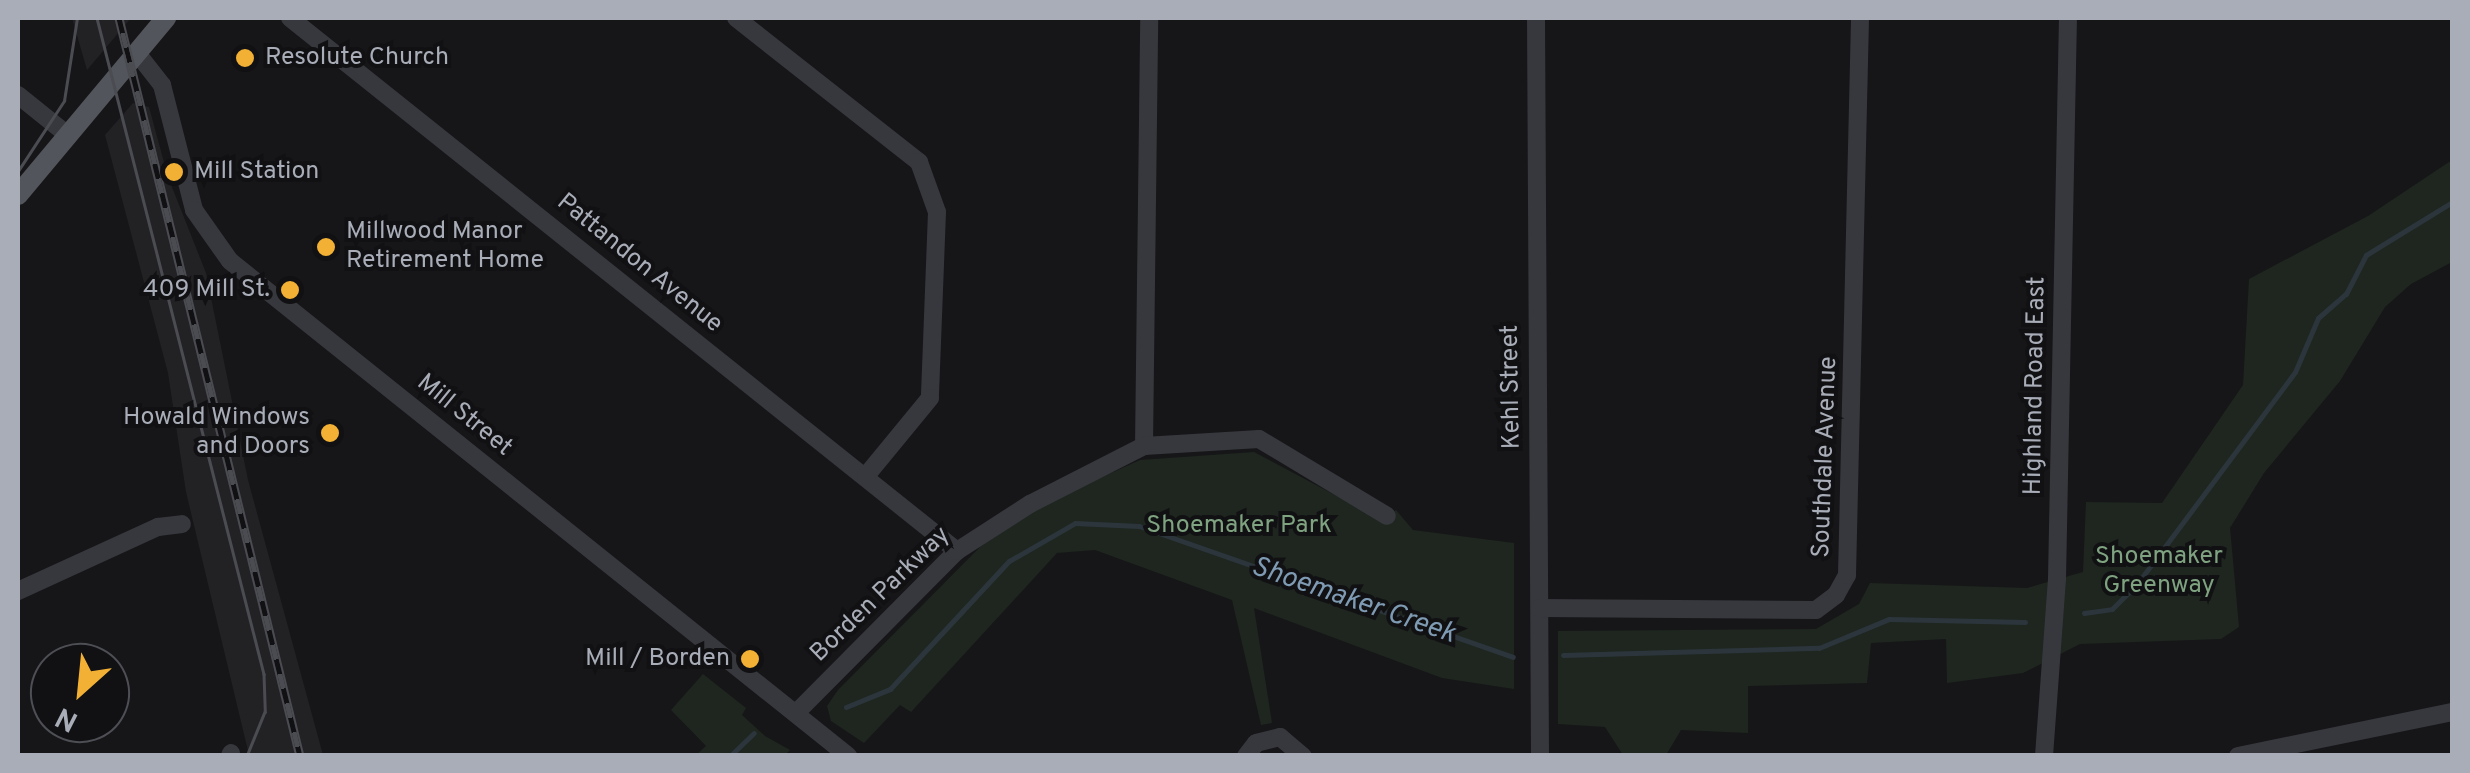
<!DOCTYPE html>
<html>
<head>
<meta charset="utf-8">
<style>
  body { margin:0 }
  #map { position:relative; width:2470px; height:773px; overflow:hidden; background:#161618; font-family:Overpass,sans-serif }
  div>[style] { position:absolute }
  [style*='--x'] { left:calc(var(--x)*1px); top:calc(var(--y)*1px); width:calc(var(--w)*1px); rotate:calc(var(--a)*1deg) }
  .built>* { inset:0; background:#222225 }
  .green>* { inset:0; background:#1e261f }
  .stream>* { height:5px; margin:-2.5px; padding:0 2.5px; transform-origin:2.5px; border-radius:2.5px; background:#2c353c }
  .minor>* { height:18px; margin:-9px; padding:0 9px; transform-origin:9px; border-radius:9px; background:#37383d }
  .major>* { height:20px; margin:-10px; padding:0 10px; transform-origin:10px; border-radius:10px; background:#53555c }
  .tram>* { height:2.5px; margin:-1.25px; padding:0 1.25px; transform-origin:1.25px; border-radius:1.25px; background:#4a4c52 }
  .rail>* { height:9px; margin-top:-4.5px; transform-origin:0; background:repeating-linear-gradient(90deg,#111113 0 15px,#4a4c52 0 30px); box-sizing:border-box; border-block:2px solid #4a4c52 }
  .dots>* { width:28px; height:28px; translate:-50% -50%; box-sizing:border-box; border:5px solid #111113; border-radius:50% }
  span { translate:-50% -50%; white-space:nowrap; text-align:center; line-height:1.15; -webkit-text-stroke:8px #111113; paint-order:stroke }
  .poi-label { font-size:25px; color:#a8adb8 }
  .left { translate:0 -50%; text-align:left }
  .right { translate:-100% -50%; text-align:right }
  .street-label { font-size:25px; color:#a8adb8 }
  .park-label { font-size:25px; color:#7fa381 }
  .water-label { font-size:28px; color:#7f9bb3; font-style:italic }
  .frame { position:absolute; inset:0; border:20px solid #a8adb8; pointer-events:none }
  .north { position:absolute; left:30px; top:643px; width:100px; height:100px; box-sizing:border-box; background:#111113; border:2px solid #4d4f55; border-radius:50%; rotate:207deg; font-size:28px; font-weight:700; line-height:40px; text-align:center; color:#a8adb8 }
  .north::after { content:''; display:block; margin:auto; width:35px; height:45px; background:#f2b134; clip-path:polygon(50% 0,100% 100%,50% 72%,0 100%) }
</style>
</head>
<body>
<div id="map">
  <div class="built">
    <i style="clip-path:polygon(72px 18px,131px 18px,87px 70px)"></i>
    <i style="clip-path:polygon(133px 103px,149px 107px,168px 177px,206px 273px,248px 480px,323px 755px,249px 755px,186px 492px,168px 373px,105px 135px)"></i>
  </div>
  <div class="green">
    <i style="clip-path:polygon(2452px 160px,2452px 262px,2411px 284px,2385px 307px,2340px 381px,2264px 473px,2230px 528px,2239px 627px,2221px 639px,2080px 644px,2023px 673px,1947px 683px,1946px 639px,1871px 643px,1867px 683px,1748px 686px,1748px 733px,1681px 730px,1666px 755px,1623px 755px,1605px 727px,1558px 724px,1558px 631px,1816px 629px,1859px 604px,1870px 583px,2027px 588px,2083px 572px,2086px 502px,2162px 503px,2243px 385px,2249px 279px,2368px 216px)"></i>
    <i style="clip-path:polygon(1254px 452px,1380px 519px,1396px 510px,1413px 530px,1514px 543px,1514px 689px,1442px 678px,1254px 608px,1272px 723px,1261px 725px,1232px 600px,1095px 550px,1057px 553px,911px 712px,900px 705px,864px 743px,831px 721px,827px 706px,838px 690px,981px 546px,1046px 502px,1140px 460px)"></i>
    <i style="clip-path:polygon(703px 674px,746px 708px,742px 715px,765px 736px,790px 750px,785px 755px,696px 755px,706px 746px,671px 710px)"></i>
  </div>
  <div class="stream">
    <i style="--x:2084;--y:613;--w:28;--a:-8"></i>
    <i style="--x:2112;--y:609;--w:35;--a:-45"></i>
    <i style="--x:2137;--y:584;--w:264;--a:-53.3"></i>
    <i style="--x:2295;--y:372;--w:59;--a:-66.9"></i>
    <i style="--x:2318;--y:318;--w:37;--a:-41"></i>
    <i style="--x:2346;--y:294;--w:44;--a:-62.9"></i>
    <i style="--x:2366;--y:255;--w:101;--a:-31.6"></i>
    <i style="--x:1563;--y:655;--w:256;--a:-1.6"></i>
    <i style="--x:1819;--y:648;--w:76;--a:-22.5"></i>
    <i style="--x:1889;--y:619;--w:136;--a:1.3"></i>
    <i style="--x:846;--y:707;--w:48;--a:-22.2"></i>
    <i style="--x:890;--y:689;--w:175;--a:-47.1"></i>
    <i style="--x:1009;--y:561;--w:76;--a:-29.9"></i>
    <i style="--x:1075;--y:523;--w:64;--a:2.7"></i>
    <i style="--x:1139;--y:526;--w:396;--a:19.3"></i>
    <i style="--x:730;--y:756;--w:33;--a:-44"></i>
  </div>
  <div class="minor">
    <i style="--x:290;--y:18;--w:854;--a:38.63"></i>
    <i style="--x:736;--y:18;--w:233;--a:38.2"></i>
    <i style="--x:919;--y:162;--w:53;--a:70.2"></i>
    <i style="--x:937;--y:212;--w:186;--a:92.2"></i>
    <i style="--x:930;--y:398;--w:101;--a:129.4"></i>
    <i style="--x:1536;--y:18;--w:738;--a:89.69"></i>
    <i style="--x:137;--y:53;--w:41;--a:52"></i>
    <i style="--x:162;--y:85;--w:129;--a:75.6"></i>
    <i style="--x:194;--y:210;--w:62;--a:54.8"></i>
    <i style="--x:230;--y:261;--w:792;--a:38.69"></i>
    <i style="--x:18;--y:95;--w:65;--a:38.8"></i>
    <i style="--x:1144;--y:446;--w:428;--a:-89.3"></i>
    <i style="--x:18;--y:591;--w:154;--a:-24.6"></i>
    <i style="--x:158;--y:527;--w:24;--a:-7"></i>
    <i style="--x:1540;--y:608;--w:276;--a:0.4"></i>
    <i style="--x:1816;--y:610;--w:25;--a:-37"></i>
    <i style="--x:1836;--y:595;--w:23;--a:-61"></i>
    <i style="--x:1847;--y:575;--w:557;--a:-88.66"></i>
    <i style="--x:796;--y:713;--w:228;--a:-45.2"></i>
    <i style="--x:957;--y:551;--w:87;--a:-32.8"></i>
    <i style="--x:1030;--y:504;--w:128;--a:-27"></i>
    <i style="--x:1144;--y:446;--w:115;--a:-3.5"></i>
    <i style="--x:1259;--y:439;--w:149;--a:31"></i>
    <i style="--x:230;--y:756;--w:3;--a:-72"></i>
    <i style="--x:1246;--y:756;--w:16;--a:-52"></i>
    <i style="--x:1256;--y:743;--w:25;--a:-14"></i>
    <i style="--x:1280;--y:737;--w:30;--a:40"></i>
    <i style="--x:2044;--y:756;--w:177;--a:-85.8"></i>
    <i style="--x:2057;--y:579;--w:561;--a:-88.88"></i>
    <i style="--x:2238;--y:756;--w:218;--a:-11.6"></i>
  </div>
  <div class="major">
    <i style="--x:18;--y:195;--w:231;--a:-50.1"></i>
  </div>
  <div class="tram">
    <i style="--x:97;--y:18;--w:677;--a:75.72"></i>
    <i style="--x:264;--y:674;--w:38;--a:88"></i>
    <i style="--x:265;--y:712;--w:48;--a:112.2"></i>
    <i style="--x:18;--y:171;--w:84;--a:-56.7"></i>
    <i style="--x:64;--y:101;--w:84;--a:-81.1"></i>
  </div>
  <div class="rail">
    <i style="--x:119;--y:18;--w:760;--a:76.22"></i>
  </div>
  <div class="dots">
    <i style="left:245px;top:58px;background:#f2b134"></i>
    <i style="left:174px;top:172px;background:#f2b134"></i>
    <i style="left:326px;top:247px;background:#f2b134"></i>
    <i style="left:290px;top:290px;background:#f2b134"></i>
    <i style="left:330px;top:433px;background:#f2b134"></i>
    <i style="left:750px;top:659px;background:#f2b134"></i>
  </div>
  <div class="poi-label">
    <span class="left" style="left:265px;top:58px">Resolute Church</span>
    <span class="left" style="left:194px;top:172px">Mill Station</span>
    <span class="left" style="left:346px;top:247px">Millwood Manor<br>Retirement Home</span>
    <span class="right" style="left:270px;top:290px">409 Mill St.</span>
    <span class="right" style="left:310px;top:433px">Howald Windows<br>and Doors</span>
    <span class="right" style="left:730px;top:659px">Mill / Borden</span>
  </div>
  <div class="street-label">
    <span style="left:639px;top:264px;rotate:39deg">Pattandon Avenue</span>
    <span style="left:2036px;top:386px;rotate:-89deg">Highland Road East</span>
    <span style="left:1512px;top:387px;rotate:-91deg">Kehl Street</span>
    <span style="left:464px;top:416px;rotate:39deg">Mill Street</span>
    <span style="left:1826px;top:457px;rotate:-88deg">Southdale Avenue</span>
    <span style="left:881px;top:595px;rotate:-44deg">Borden Parkway</span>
  </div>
  <div class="park-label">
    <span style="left:1239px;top:526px">Shoemaker Park</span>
    <span style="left:2159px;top:572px">Shoemaker<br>Greenway</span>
  </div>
  <div class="water-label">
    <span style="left:1353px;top:601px;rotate:19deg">Shoemaker Creek</span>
  </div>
  <div class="frame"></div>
  <div class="north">N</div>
</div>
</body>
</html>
